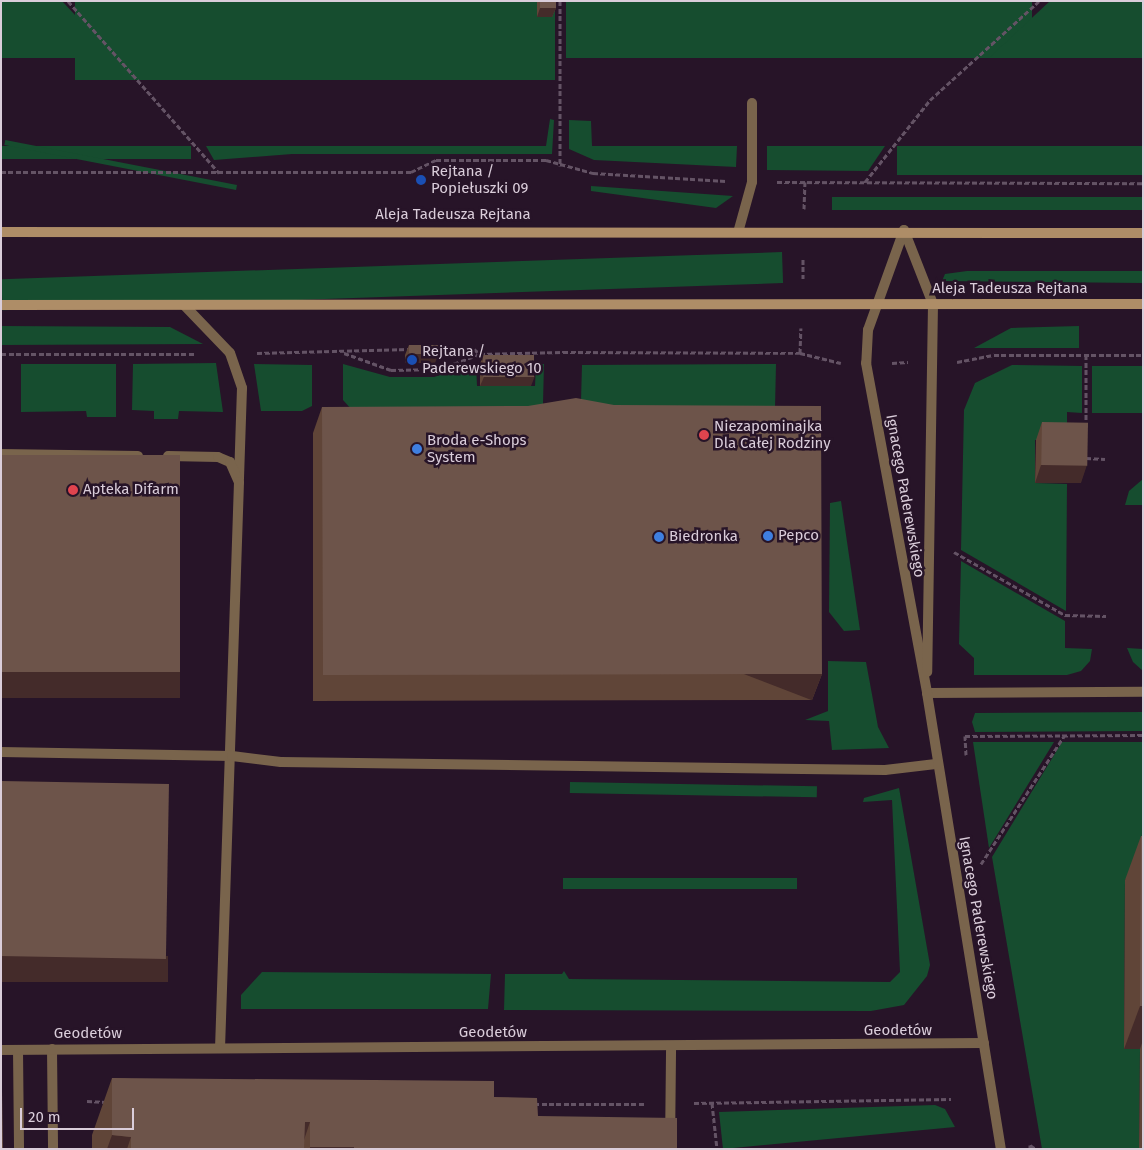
<!DOCTYPE html>
<html>
<head>
<meta charset="utf-8">
<style>
  body { margin:0 }
  #map { position:relative; width:1144px; height:1150px; overflow:hidden; background:#271428; font-family:"Fira Sans",sans-serif }
  div>[style] { position:absolute }
  [style*='--x'] { left:calc(var(--x)*1px); top:calc(var(--y)*1px); width:calc(var(--w)*1px); rotate:calc(var(--a)*1deg) }
  .green>* { inset:0; background:#164d2f; transform-origin:0 0 }
  .path>* { height:3px; margin-top:-1.5px; transform-origin:0; background:repeating-linear-gradient(90deg,#645365 0 5px,transparent 0 7.5px) }
  .service>* { height:10px; margin:-5px; padding:0 5px; transform-origin:5px; border-radius:5px; background:#79644c }
  .minor>* { height:10px; margin:-5px; padding:0 5px; transform-origin:5px; border-radius:5px; background:#79644c }
  .tertiary>* { height:10px; margin:-5px; padding:0 5px; transform-origin:5px; border-radius:5px; background:#79644c }
  .secondary>* { height:10px; margin:-5px; padding:0 5px; transform-origin:5px; border-radius:5px; background:#ae8d67 }
  .wall>* { inset:0; background:#604538 }
  .shaded-wall>* { inset:0; background:#442b2a; transform-origin:0 0 }
  .building>* { inset:0; background:#6d544a; transform-origin:0 0 }
  .dots>* { width:14px; height:14px; translate:-50% -50%; box-sizing:border-box; border:2px solid #271428; border-radius:50% }
  span { translate:-50% -50%; white-space:nowrap; text-align:center; line-height:1.15; -webkit-text-stroke:5px #271428; paint-order:stroke }
  .poi-label { font-size:15px; color:#dacdda }
  .left { translate:0 -50%; text-align:left }
  .street-label { font-size:15px; color:#dacdda }
  .frame { position:absolute; inset:0; border:2px solid #dacdda; pointer-events:none }
  .scale { position:absolute; left:20px; top:1108px; width:114px; height:22px; box-sizing:border-box; border:2px solid #dacdda; border-top:0; padding-left:6px; font-size:15px; line-height:18px; white-space:nowrap; color:#dacdda; -webkit-text-stroke:4px #271428; paint-order:stroke }
</style>
</head>
<body>
<div id="map">
  <div class="green">
    <i style="clip-path:polygon(1px 1px,62px 1px,115px 58px,1px 58px)"></i>
    <i style="left:75px;top:1px;width:480px;height:79px"></i>
    <i style="left:566px;top:1px;width:466px;height:57px"></i>
    <i style="clip-path:polygon(1050px 1px,1143px 1px,1143px 58px,989px 58px)"></i>
    <i style="clip-path:polygon(550px 119px,554px 120px,552px 154px,292px 154px,214px 160px,206px 146px,546px 146px)"></i>
    <i style="clip-path:polygon(569px 120px,591px 121px,592px 146px,737px 146px,736px 167px,594px 160px,569px 149px)"></i>
    <i style="left:1px;top:146px;width:190px;height:13px"></i>
    <i style="clip-path:polygon(767px 146px,885px 146px,868px 171px,767px 170px)"></i>
    <i style="left:897px;top:146px;width:246px;height:29px"></i>
    <i style="left:237px;top:185px;width:5px;height:236px;rotate:101deg"></i>
    <i style="clip-path:polygon(591px 186px,733px 196px,716px 208px,591px 191px)"></i>
    <i style="left:832px;top:197px;width:311px;height:13px"></i>
    <i style="left:782px;top:252px;width:31px;height:781px;rotate:88deg"></i>
    <i style="clip-path:polygon(967px 271px,1143px 271px,1143px 283px,942px 281px,945px 274px)"></i>
    <i style="clip-path:polygon(1px 326px,170px 327px,203px 344px,1px 345px)"></i>
    <i style="clip-path:polygon(1079px 326px,1079px 348px,974px 348px,1011px 328px)"></i>
    <i style="clip-path:polygon(216px 363px,223px 412px,179px 411px,178px 419px,154px 419px,154px 411px,132px 410px,133px 364px)"></i>
    <i style="clip-path:polygon(21px 364px,116px 364px,116px 417px,87px 417px,86px 411px,21px 412px)"></i>
    <i style="clip-path:polygon(254px 364px,312px 365px,312px 406px,302px 411px,261px 411px)"></i>
    <i style="clip-path:polygon(343px 364px,390px 377px,434px 377px,476px 364px,477px 386px,535px 386px,536px 364px,544px 364px,543px 404px,541px 408px,352px 410px,343px 400px)"></i>
    <i style="clip-path:polygon(776px 364px,775px 408px,591px 410px,581px 401px,582px 365px)"></i>
    <i style="clip-path:polygon(1012px 365px,1082px 366px,1082px 413px,1067px 412px,1067px 440px,1035px 440px,1035px 483px,1067px 484px,1066px 611px,961px 550px,964px 410px,975px 383px)"></i>
    <i style="left:1092px;top:366px;width:51px;height:47px"></i>
    <i style="clip-path:polygon(1143px 479px,1143px 505px,1125px 505px,1129px 491px)"></i>
    <i style="clip-path:polygon(841px 501px,860px 630px,844px 631px,829px 612px,830px 503px)"></i>
    <i style="clip-path:polygon(961px 561px,1065px 621px,1065px 648px,1092px 649px,1090px 661px,1081px 671px,1067px 675px,974px 675px,974px 658px,959px 644px)"></i>
    <i style="clip-path:polygon(1127px 648px,1143px 649px,1143px 671px,1133px 662px)"></i>
    <i style="clip-path:polygon(828px 661px,866px 662px,878px 727px,889px 748px,832px 750px,829px 721px,805px 720px,828px 711px)"></i>
    <i style="clip-path:polygon(1143px 712px,1143px 731px,975px 732px,972px 722px,975px 713px)"></i>
    <i style="clip-path:polygon(973px 742px,1054px 742px,989px 848px)"></i>
    <i style="clip-path:polygon(1062px 742px,1143px 742px,1143px 879px,1125px 879px,1124px 1049px,1140px 1049px,1139px 1149px,1042px 1149px,992px 857px)"></i>
    <i style="left:570px;top:782px;width:247px;height:11px;rotate:1deg"></i>
    <i style="clip-path:polygon(899px 788px,930px 965px,927px 976px,904px 1005px,871px 1011px,504px 1010px,505px 974px,562px 974px,564px 971px,569px 979px,890px 982px,900px 972px,892px 800px,863px 802px,864px 798px)"></i>
    <i style="left:563px;top:878px;width:234px;height:11px"></i>
    <i style="clip-path:polygon(262px 972px,491px 974px,488px 1009px,241px 1009px,241px 995px)"></i>
    <i style="clip-path:polygon(935px 1105px,945px 1109px,955px 1127px,723px 1149px,719px 1112px)"></i>
  </div>
  <div class="path">
    <i style="--x:68;--y:1;--w:229;--a:48.7"></i>
    <i style="--x:560;--y:1;--w:165;--a:90"></i>
    <i style="--x:1;--y:172;--w:410;--a:0"></i>
    <i style="--x:411;--y:172;--w:28;--a:-26"></i>
    <i style="--x:436;--y:160;--w:110;--a:0"></i>
    <i style="--x:546;--y:160;--w:49;--a:15.5"></i>
    <i style="--x:593;--y:173;--w:133;--a:3.4"></i>
    <i style="--x:777;--y:182;--w:366;--a:0.2"></i>
    <i style="--x:865;--y:182;--w:105;--a:-51.6"></i>
    <i style="--x:930;--y:100;--w:147;--a:-42.2"></i>
    <i style="--x:804;--y:209;--w:27;--a:-88"></i>
    <i style="--x:803;--y:279;--w:21;--a:-90"></i>
    <i style="--x:436;--y:349;--w:38;--a:0"></i>
    <i style="--x:474;--y:349;--w:8;--a:40"></i>
    <i style="--x:257;--y:353;--w:153;--a:-1.5"></i>
    <i style="--x:344;--y:353;--w:50;--a:19.9"></i>
    <i style="--x:391;--y:370;--w:49;--a:-1.2"></i>
    <i style="--x:440;--y:369;--w:43;--a:-20.6"></i>
    <i style="--x:480;--y:354;--w:83;--a:-1.4"></i>
    <i style="--x:563;--y:352;--w:237;--a:0.2"></i>
    <i style="--x:800;--y:353;--w:42;--a:13.7"></i>
    <i style="--x:800;--y:353;--w:25;--a:-88"></i>
    <i style="--x:1;--y:354;--w:195;--a:0"></i>
    <i style="--x:957;--y:362;--w:38;--a:-11"></i>
    <i style="--x:994;--y:355;--w:149;--a:0"></i>
    <i style="--x:892;--y:363;--w:16;--a:-4"></i>
    <i style="--x:1086;--y:427;--w:72;--a:-90"></i>
    <i style="--x:1086;--y:458;--w:19;--a:3"></i>
    <i style="--x:954;--y:552;--w:128;--a:29.6"></i>
    <i style="--x:1065;--y:615;--w:41;--a:1.4"></i>
    <i style="--x:966;--y:755;--w:19;--a:-93"></i>
    <i style="--x:965;--y:736;--w:178;--a:-0.3"></i>
    <i style="--x:981;--y:864;--w:153;--a:-57"></i>
    <i style="--x:87;--y:1101;--w:19;--a:3"></i>
    <i style="--x:694;--y:1103;--w:257;--a:-0.9"></i>
    <i style="--x:712;--y:1103;--w:46;--a:83.8"></i>
    <i style="--x:534;--y:1104;--w:112;--a:0"></i>
    <i style="--x:1030;--y:1149;--w:4;--a:-90"></i>
    <i style="--x:1030;--y:1145;--w:7;--a:34"></i>
  </div>
  <div class="service">
    <i style="--x:739;--y:229;--w:49;--a:-74.5"></i>
    <i style="--x:752;--y:182;--w:79;--a:-90"></i>
    <i style="--x:184;--y:305;--w:66;--a:46.2"></i>
    <i style="--x:230;--y:353;--w:37;--a:71"></i>
    <i style="--x:242;--y:388;--w:91;--a:91.9"></i>
    <i style="--x:1;--y:454;--w:137;--a:0.8"></i>
    <i style="--x:168;--y:456;--w:50;--a:1.1"></i>
    <i style="--x:218;--y:457;--w:13;--a:23"></i>
    <i style="--x:230;--y:462;--w:22;--a:66"></i>
    <i style="--x:239;--y:482;--w:566;--a:91.92"></i>
    <i style="--x:1;--y:752;--w:231;--a:1"></i>
    <i style="--x:232;--y:756;--w:49;--a:7"></i>
    <i style="--x:281;--y:762;--w:604;--a:0.76"></i>
    <i style="--x:885;--y:770;--w:51;--a:-6.7"></i>
    <i style="--x:52;--y:1049;--w:100;--a:89.4"></i>
    <i style="--x:18;--y:1050;--w:99;--a:89.4"></i>
    <i style="--x:670;--y:1149;--w:102;--a:-89.4"></i>
  </div>
  <div class="minor">
    <i style="--x:927;--y:693;--w:216;--a:-0.3"></i>
    <i style="--x:1;--y:1050;--w:983;--a:-0.41"></i>
  </div>
  <div class="tertiary">
    <i style="--x:904;--y:230;--w:106;--a:109.8"></i>
    <i style="--x:868;--y:330;--w:33;--a:93"></i>
    <i style="--x:866;--y:363;--w:336;--a:79.5"></i>
    <i style="--x:927;--y:693;--w:462;--a:80.8"></i>
    <i style="--x:904;--y:230;--w:79;--a:68.6"></i>
    <i style="--x:933;--y:304;--w:368;--a:90.9"></i>
  </div>
  <div class="secondary">
    <i style="--x:1;--y:232;--w:1142;--a:0.05"></i>
    <i style="--x:1;--y:305;--w:1142;--a:-0.05"></i>
  </div>
  <div class="wall">
    <i style="clip-path:polygon(537px 1px,556px 1px,556px 8px,552px 17px,537px 17px)"></i>
    <i style="clip-path:polygon(409px 345px,435px 363px,405px 363px,405px 355px)"></i>
    <i style="clip-path:polygon(483px 355px,531px 386px,480px 386px,480px 364px)"></i>
    <i style="clip-path:polygon(322px 407px,822px 674px,812px 700px,313px 701px,313px 433px)"></i>
    <i style="clip-path:polygon(1042px 422px,1081px 483px,1035px 483px,1036px 440px)"></i>
    <i style="clip-path:polygon(1141px 836px,1143px 836px,1143px 1149px,1139px 1149px,1140px 1049px,1124px 1049px,1125px 880px)"></i>
    <i style="clip-path:polygon(112px 1078px,494px 1097px,538px 1116px,677px 1149px,92px 1149px,92px 1135px)"></i>
  </div>
  <div class="shaded-wall">
    <i style="clip-path:polygon(540px 8px,556px 8px,552px 17px,537px 17px)"></i>
    <i style="clip-path:polygon(409px 354px,439px 354px,435px 363px,405px 363px)"></i>
    <i style="clip-path:polygon(535px 376px,531px 386px,480px 386px,484px 377px)"></i>
    <i style="clip-path:polygon(1041px 465px,1087px 465px,1081px 483px,1035px 483px)"></i>
    <i style="left:1px;top:672px;width:179px;height:26px"></i>
    <i style="left:822px;top:674px;width:28px;height:499px;rotate:111deg"></i>
    <i style="left:1px;top:956px;width:167px;height:26px"></i>
    <i style="clip-path:polygon(1140px 1006px,1143px 1006px,1143px 1040px,1140px 1049px,1124px 1049px)"></i>
    <i style="clip-path:polygon(305px 1122px,310px 1122px,301px 1149px)"></i>
    <i style="clip-path:polygon(112px 1135px,131px 1137px,127px 1149px,107px 1149px)"></i>
    <i style="left:310px;top:1147px;width:44px;height:2px"></i>
  </div>
  <div class="building">
    <i style="left:540px;top:1px;width:16px;height:7px"></i>
    <i style="left:409px;top:345px;width:29px;height:9px"></i>
    <i style="left:483px;top:355px;width:51px;height:22px"></i>
    <i style="clip-path:polygon(576px 398px,614px 405px,821px 406px,822px 674px,323px 675px,322px 407px,528px 406px)"></i>
    <i style="left:1042px;top:422px;width:46px;height:43px;rotate:1deg"></i>
    <i style="left:1px;top:455px;width:179px;height:217px"></i>
    <i style="left:1px;top:781px;width:168px;height:175px;rotate:1deg"></i>
    <i style="clip-path:polygon(1141px 836px,1143px 836px,1143px 1006px,1140px 1006px)"></i>
    <i style="clip-path:polygon(112px 1078px,494px 1081px,494px 1097px,537px 1098px,538px 1116px,677px 1118px,677px 1149px,354px 1149px,354px 1147px,310px 1147px,310px 1122px,305px 1122px,304px 1149px,131px 1149px,131px 1137px,112px 1135px)"></i>
    <i style="clip-path:polygon(1px 1091px,2px 1091px,3px 1149px,1px 1149px)"></i>
  </div>
  <div class="dots">
    <i style="left:421px;top:180px;background:#1a4fb4"></i>
    <i style="left:412px;top:360px;background:#1a4fb4"></i>
    <i style="left:704px;top:435px;background:#e0444e"></i>
    <i style="left:417px;top:449px;background:#3f7fe0"></i>
    <i style="left:73px;top:490px;background:#e0444e"></i>
    <i style="left:768px;top:536px;background:#3f7fe0"></i>
    <i style="left:659px;top:537px;background:#3f7fe0"></i>
  </div>
  <div class="poi-label">
    <span class="left" style="left:431px;top:180px">Rejtana /<br>Popiełuszki 09</span>
    <span class="left" style="left:422px;top:360px">Rejtana /<br>Paderewskiego 10</span>
    <span class="left" style="left:714px;top:435px">Niezapominajka<br>Dla Całej Rodziny</span>
    <span class="left" style="left:427px;top:449px">Broda e-Shops<br>System</span>
    <span class="left" style="left:83px;top:490px">Apteka Difarm</span>
    <span class="left" style="left:778px;top:536px">Pepco</span>
    <span class="left" style="left:669px;top:537px">Biedronka</span>
  </div>
  <div class="street-label">
    <span style="left:453px;top:215px">Aleja Tadeusza Rejtana</span>
    <span style="left:1010px;top:289px">Aleja Tadeusza Rejtana</span>
    <span style="left:905px;top:496px;rotate:80deg">Ignacego Paderewskiego</span>
    <span style="left:978px;top:918px;rotate:80deg">Ignacego Paderewskiego</span>
    <span style="left:898px;top:1031px">Geodetów</span>
    <span style="left:493px;top:1033px">Geodetów</span>
    <span style="left:88px;top:1034px">Geodetów</span>
  </div>
  <div class="frame"></div>
  <div class="scale">20 m</div>
</div>
</body>
</html>
